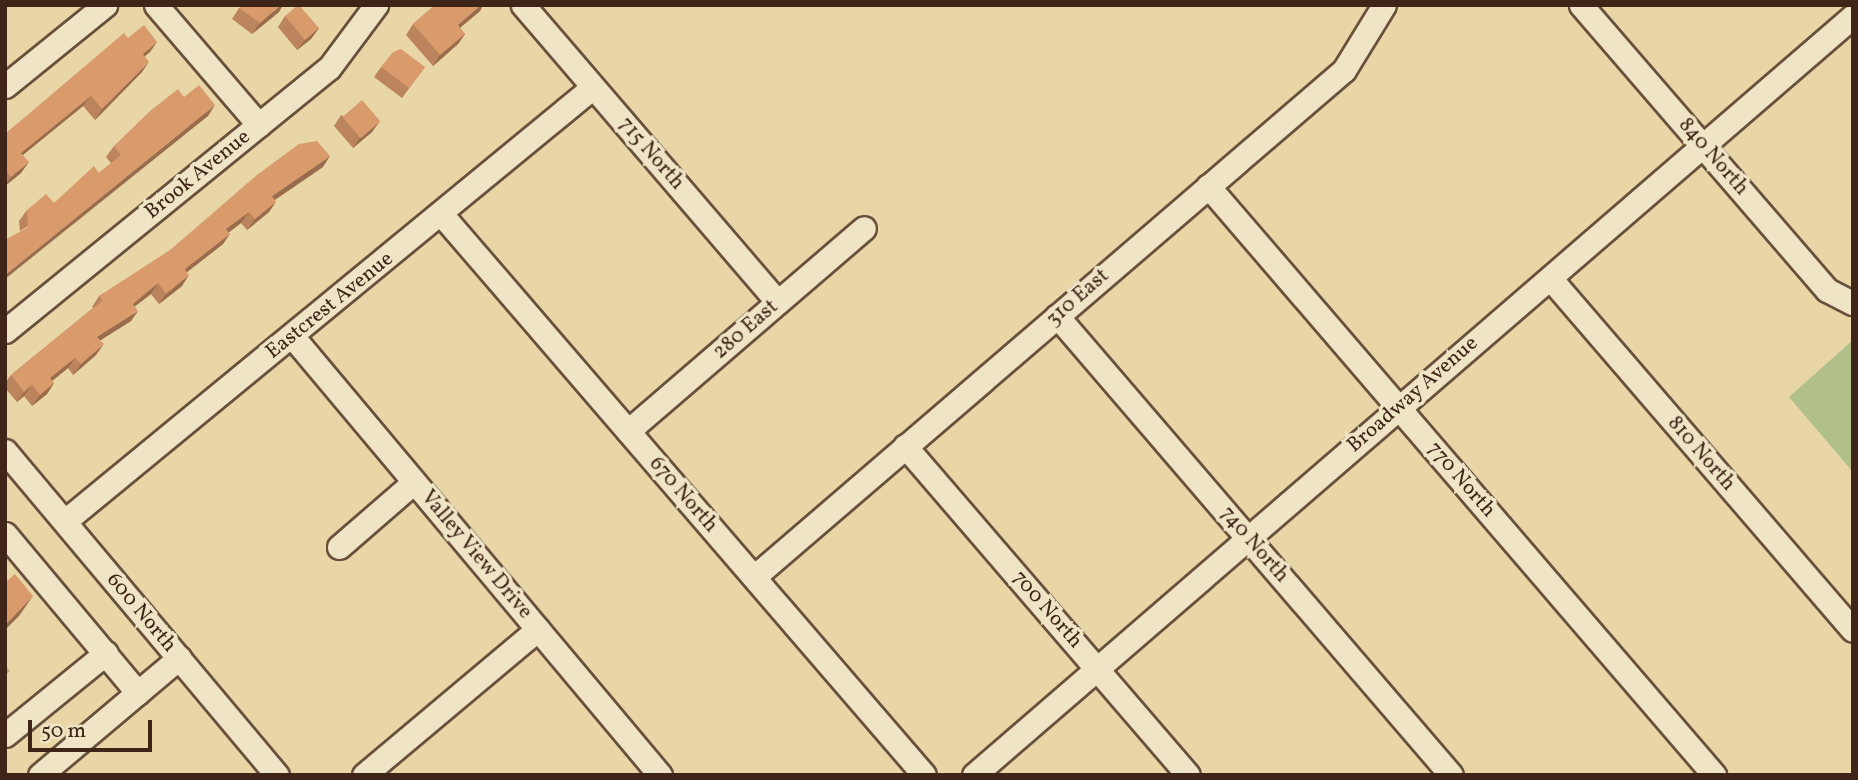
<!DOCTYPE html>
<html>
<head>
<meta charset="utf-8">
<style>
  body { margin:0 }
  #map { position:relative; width:1858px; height:780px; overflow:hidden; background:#e8d6a7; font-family:Vollkorn,serif }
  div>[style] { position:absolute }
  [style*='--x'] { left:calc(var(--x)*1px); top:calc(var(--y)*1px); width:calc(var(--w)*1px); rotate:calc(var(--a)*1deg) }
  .green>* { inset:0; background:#b1bf8b }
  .roads { filter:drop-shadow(2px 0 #69503c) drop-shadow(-2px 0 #69503c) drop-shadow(0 2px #69503c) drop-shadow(0 -2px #69503c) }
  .minor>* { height:23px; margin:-11.5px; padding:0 11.5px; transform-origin:11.5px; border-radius:11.5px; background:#f0e4c6 }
  .wall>* { inset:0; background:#bb845d }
  .shaded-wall>* { inset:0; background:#986c4c }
  .building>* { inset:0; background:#d99a6c; transform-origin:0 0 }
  span { translate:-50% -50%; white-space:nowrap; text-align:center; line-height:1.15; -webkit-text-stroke:7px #f0e4c6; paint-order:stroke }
  .street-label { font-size:21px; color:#3f2418 }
  .frame { position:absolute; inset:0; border:7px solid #3f2418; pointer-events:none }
  .scale { position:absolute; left:28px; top:720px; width:124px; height:32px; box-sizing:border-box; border:4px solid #3f2418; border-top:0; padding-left:9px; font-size:21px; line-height:24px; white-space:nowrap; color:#3f2418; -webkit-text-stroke:5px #f0e4c6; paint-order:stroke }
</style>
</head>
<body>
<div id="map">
  <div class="green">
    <i style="clip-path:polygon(1853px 340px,1853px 472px,1789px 397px)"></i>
  </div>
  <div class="roads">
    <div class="minor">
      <i style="--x:156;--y:5;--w:158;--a:49.4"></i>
      <i style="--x:523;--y:5;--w:391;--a:49.4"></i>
      <i style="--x:1581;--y:5;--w:376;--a:49.2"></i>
      <i style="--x:1827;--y:290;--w:29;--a:27"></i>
      <i style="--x:5;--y:86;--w:129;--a:-39"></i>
      <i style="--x:1208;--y:186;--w:777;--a:49.33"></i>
      <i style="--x:442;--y:215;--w:739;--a:49.28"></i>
      <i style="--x:1550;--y:278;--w:464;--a:49.3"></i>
      <i style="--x:1057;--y:316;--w:605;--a:49.36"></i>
      <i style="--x:5;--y:331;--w:417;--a:-39.1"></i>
      <i style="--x:329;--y:68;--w:79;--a:-53.3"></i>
      <i style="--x:292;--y:336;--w:573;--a:50.03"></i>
      <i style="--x:628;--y:431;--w:311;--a:-40.7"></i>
      <i style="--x:905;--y:446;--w:434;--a:49.3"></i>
      <i style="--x:5;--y:451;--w:423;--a:50"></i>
      <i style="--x:65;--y:521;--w:683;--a:-39.42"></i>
      <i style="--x:5;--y:534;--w:207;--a:50.1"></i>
      <i style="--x:339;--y:547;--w:99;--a:-40.9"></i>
      <i style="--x:754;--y:577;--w:778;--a:-40.67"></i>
      <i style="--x:1344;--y:70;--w:76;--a:-58.4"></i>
      <i style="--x:5;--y:735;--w:130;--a:-39.1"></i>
      <i style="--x:40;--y:775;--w:182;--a:-40.1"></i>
      <i style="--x:364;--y:775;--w:227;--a:-40"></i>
      <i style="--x:974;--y:775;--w:1161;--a:-40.81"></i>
    </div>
  </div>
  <div class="wall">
    <i style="clip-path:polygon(435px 5px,483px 5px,480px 11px,460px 28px,465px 34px,458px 44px,433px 66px,406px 35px,413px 24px)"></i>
    <i style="clip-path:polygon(239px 8px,279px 12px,252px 34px,232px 19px)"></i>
    <i style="clip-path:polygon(285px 16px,319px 28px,311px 39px,297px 50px,278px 27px)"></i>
    <i style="clip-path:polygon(128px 38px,150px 52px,145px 56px,142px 72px,95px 120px,83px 106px,23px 155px,21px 173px,5px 186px,5px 134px)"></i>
    <i style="clip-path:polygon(381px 67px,425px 67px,402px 98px,374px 77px)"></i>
    <i style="clip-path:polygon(184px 97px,208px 116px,20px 231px,19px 221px,27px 210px,54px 203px,99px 173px,111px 163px,106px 157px,114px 146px)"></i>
    <i style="clip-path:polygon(341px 115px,372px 132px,353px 148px,334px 126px)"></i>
    <i style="clip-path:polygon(323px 167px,275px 200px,269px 212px,247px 230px,241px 223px,229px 232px,223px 244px,187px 272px,182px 286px,159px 304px,151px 294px,135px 306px,131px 321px,100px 340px,96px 355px,73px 375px,68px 368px,52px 381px,54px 383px,47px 394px,32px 406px,24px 396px,17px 402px,5px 388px,5px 383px,11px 375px,93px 308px,92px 307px,99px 296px)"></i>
  </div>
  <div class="shaded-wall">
    <i style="clip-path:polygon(281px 5px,283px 5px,279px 12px,252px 34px,260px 23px)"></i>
    <i style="clip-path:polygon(481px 5px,483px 5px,480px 11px,450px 36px,458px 25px)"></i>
    <i style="clip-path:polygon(319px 28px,311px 39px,297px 50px,305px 40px)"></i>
    <i style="clip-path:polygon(465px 34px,458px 44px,433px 66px,440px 55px)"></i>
    <i style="clip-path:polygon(157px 42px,150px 52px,135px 64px,143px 54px)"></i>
    <i style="clip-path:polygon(149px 62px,142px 72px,95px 120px,102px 109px)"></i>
    <i style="clip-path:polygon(91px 96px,83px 106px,13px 163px,21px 153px)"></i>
    <i style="clip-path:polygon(215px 105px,208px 116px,5px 279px,5px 275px)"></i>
    <i style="clip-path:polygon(380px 121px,372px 132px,353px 148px,360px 138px)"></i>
    <i style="clip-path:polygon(330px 156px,323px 167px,264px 207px,272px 196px)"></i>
    <i style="clip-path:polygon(29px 162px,21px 173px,5px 186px,11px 177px)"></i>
    <i style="clip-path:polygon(276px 202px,269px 212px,247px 230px,255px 219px)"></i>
    <i style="clip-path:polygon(249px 212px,241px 223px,219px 240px,226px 229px)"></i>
    <i style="clip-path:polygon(230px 234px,223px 244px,177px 280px,185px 269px)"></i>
    <i style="clip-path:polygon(189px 275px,182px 286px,159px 304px,166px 294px)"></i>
    <i style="clip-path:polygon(158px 283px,151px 294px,125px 314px,133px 304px)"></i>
    <i style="clip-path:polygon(138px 311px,131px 321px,90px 347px,97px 337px)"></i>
    <i style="clip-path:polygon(104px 344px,96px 355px,73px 375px,81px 364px)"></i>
    <i style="clip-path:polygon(75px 358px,68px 368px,42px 389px,50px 378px)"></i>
    <i style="clip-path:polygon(54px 383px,47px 394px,32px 406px,40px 395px)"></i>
    <i style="clip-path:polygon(32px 385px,24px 396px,17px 402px,24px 392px)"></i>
    <i style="clip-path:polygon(33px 596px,19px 616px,5px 630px,5px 625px)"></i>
  </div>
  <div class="building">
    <i style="clip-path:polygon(243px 5px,281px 5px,260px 23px,239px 8px)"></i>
    <i style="clip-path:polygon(298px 5px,299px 5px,319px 28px,305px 40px,285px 16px)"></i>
    <i style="clip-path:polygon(435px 5px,481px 5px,458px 25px,465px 34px,440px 55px,413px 24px)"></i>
    <i style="clip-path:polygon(144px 25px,157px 42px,143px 54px,149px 62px,102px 109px,91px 96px,21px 153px,29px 162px,11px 177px,5px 170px,5px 134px,124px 33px,128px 38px)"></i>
    <i style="clip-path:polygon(401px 49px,425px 67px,409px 88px,381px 67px,393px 52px)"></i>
    <i style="clip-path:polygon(199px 85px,215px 105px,5px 275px,5px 240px,28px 227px,27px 210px,46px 194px,54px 203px,94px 166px,99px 173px,121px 155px,114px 146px,150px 111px,178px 89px,184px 97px)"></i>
    <i style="left:362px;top:100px;width:28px;height:26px;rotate:49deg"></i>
    <i style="clip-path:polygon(317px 141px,330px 156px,272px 196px,276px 202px,255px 219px,249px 212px,226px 229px,230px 234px,185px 269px,189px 275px,166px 294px,158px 283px,133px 304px,138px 311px,97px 337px,104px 344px,81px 364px,75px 358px,50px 378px,54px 383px,40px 395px,32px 385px,24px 392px,11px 375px,103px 300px,99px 296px,170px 250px,257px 175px,299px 144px)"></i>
    <i style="clip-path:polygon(15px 574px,33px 596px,5px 625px,5px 580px,7px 581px)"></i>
    <i style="clip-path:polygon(5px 666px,10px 671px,5px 675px)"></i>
  </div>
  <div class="street-label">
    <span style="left:651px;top:154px;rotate:49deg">715 North</span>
    <span style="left:1713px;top:157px;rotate:49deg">840 North</span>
    <span style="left:198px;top:175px;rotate:-39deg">Brook Avenue</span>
    <span style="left:1078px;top:298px;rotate:-41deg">310 East</span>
    <span style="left:330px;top:306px;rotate:-39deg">Eastcrest Avenue</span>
    <span style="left:746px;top:330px;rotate:-41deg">280 East</span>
    <span style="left:1413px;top:395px;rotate:-41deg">Broadway Avenue</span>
    <span style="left:1701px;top:454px;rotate:49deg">810 North</span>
    <span style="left:1461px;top:480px;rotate:49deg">770 North</span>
    <span style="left:683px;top:495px;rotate:49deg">670 North</span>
    <span style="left:1254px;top:545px;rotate:49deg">740 North</span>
    <span style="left:476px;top:555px;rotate:50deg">Valley View Drive</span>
    <span style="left:1047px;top:610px;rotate:49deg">700 North</span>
    <span style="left:141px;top:613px;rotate:50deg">600 North</span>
  </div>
  <div class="frame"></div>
  <div class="scale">50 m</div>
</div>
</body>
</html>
